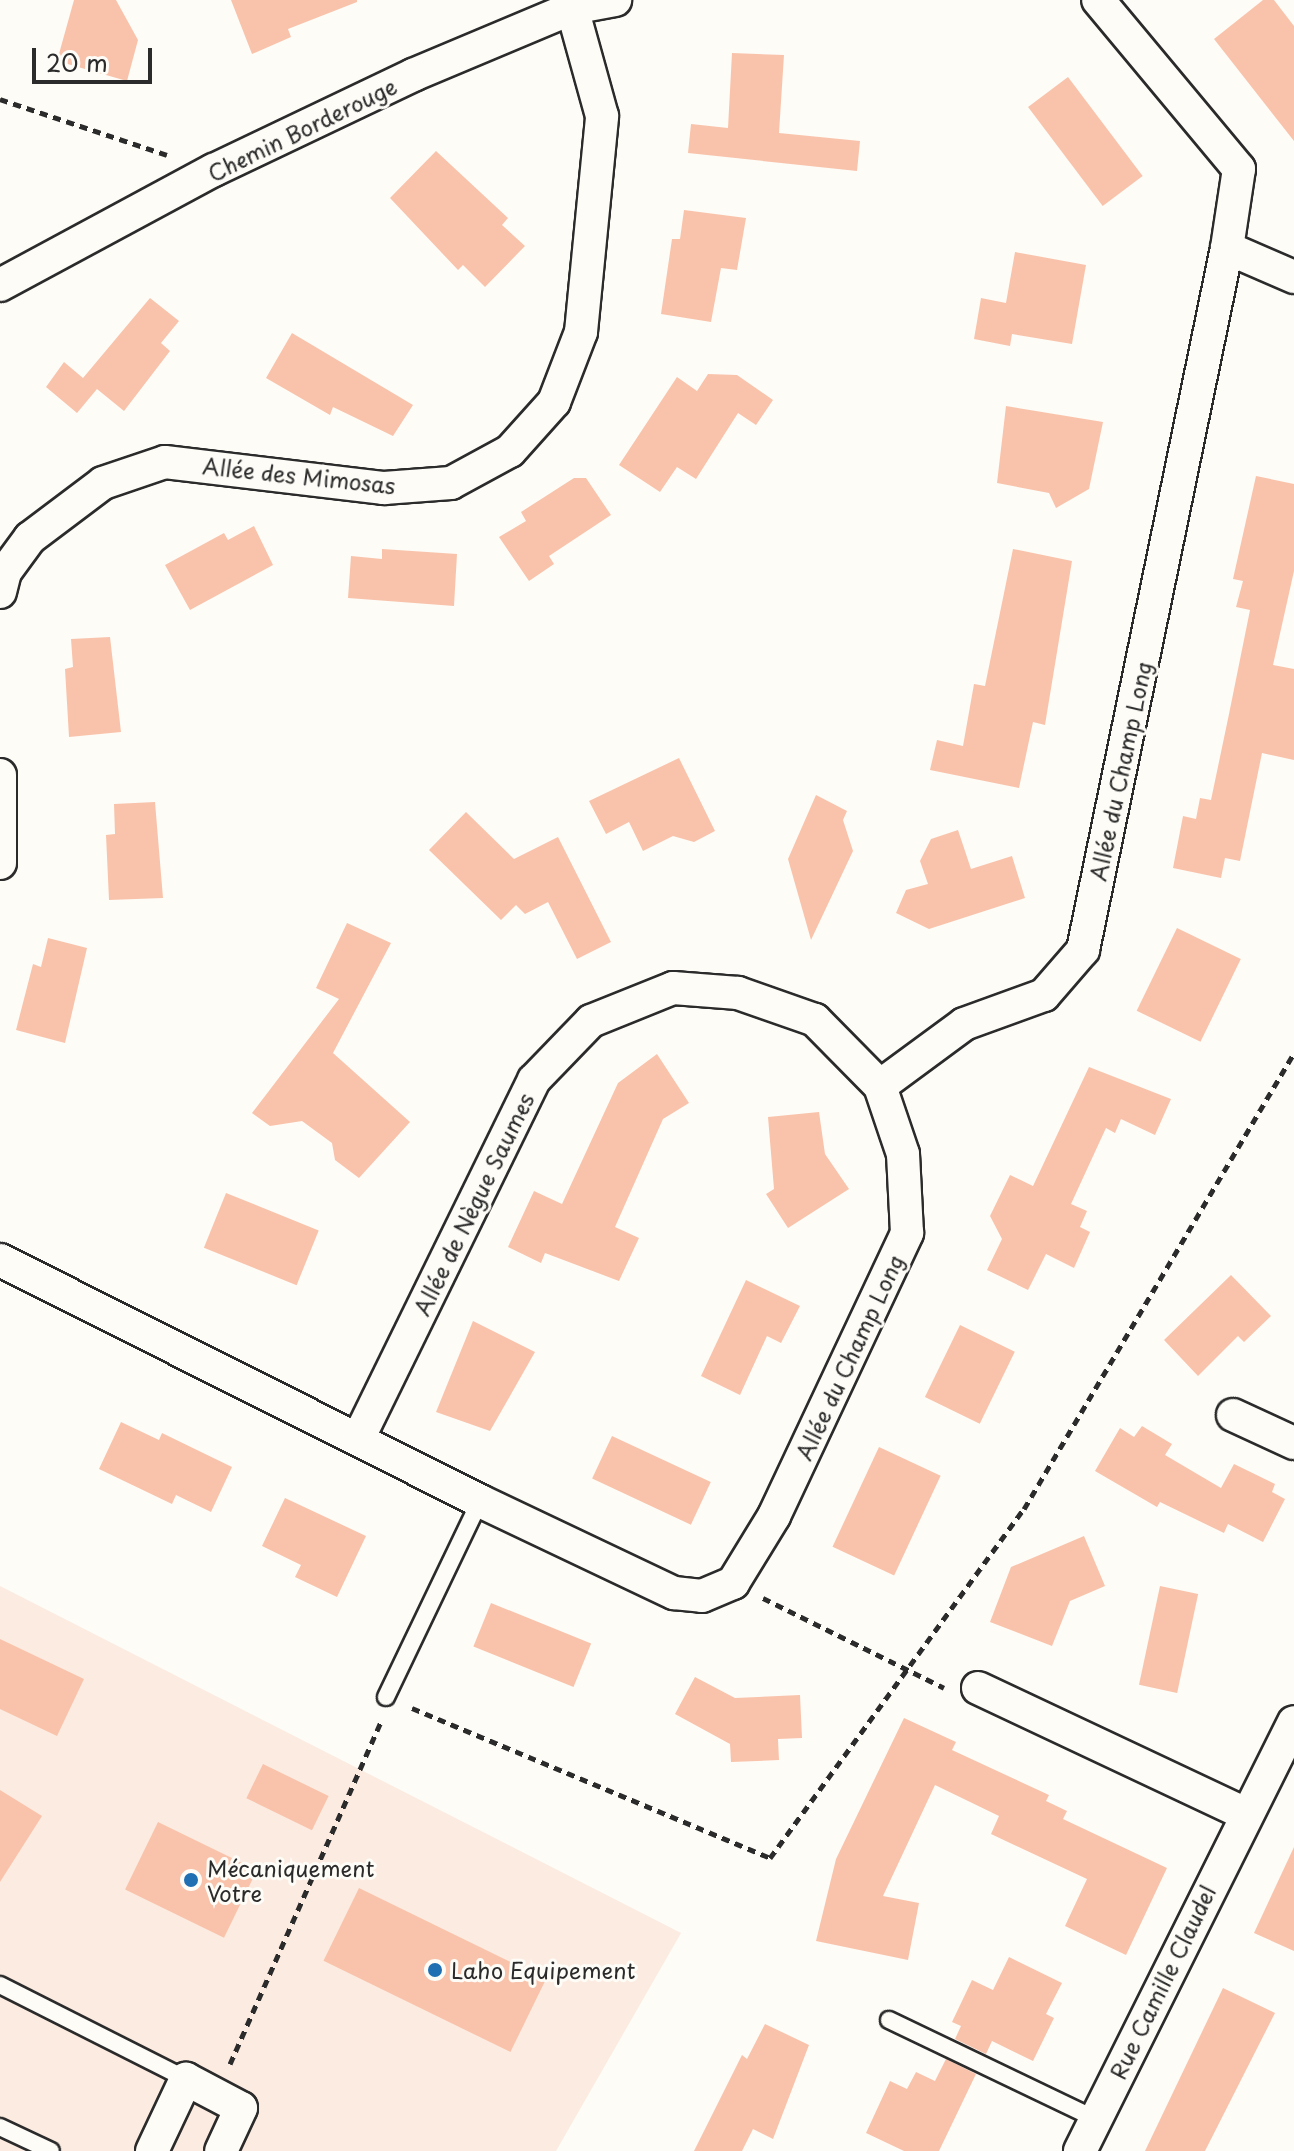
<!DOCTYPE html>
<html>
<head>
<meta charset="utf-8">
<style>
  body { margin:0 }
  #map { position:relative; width:1294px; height:2151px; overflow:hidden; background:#fdfcf7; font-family:"Playpen Sans",sans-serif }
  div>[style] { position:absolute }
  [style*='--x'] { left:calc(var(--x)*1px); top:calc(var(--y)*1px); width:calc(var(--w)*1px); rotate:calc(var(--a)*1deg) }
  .built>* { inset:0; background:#fcebe0 }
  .building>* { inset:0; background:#f9c3ab; transform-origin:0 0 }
  .path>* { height:5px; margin-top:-2.5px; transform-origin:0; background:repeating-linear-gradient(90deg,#2b2b2b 0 8px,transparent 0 14px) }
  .roads { filter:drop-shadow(2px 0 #2b2b2b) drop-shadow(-2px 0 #2b2b2b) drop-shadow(0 2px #2b2b2b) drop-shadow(0 -2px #2b2b2b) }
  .service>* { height:16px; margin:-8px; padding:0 8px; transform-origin:8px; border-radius:8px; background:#fdfcf7 }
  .minor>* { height:32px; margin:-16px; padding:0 16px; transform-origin:16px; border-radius:16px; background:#fdfcf7 }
  .dots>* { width:22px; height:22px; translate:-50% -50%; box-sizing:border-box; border:4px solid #fdfcf7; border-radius:50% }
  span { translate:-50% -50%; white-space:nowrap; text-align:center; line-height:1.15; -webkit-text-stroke:6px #fdfcf7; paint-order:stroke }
  .street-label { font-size:22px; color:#2b2b2b }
  .poi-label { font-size:22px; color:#2b2b2b }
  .left { translate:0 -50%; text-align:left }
  .scale { position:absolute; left:32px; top:48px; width:120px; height:36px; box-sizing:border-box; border:4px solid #2b2b2b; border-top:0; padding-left:10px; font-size:24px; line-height:28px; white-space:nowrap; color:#2b2b2b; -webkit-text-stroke:6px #fdfcf7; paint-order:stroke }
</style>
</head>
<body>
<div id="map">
  <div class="built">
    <i style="clip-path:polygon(0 1586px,681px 1933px,556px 2151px,0 2151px)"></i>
  </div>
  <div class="building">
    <i style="clip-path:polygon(74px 0,116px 0,138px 40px,127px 81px,57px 61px)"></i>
    <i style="clip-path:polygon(231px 0,357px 0,357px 2px,288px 29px,291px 37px,252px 54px)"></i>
    <i style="clip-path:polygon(1263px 0,1274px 0,1294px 26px,1294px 141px,1214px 39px)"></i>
    <i style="clip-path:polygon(732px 53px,784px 55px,779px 133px,860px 141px,857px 171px,688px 153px,691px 124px,728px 128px)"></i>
    <i style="left:1068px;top:77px;width:124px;height:50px;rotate:53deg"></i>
    <i style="clip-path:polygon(436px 151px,508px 218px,502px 225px,525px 246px,485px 287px,463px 265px,458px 270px,390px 198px)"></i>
    <i style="clip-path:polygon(684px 210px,746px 218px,737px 270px,721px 268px,711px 322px,661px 314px,672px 239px,680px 239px)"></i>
    <i style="clip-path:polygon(1015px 252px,1086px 265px,1072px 344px,1012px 334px,1010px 346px,974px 339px,981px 298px,1006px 303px)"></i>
    <i style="clip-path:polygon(150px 298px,179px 321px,161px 343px,170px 351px,124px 411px,97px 389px,77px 413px,46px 387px,64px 362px,83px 378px)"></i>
    <i style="clip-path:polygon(292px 333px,413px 405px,393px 436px,333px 407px,330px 415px,266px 378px)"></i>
    <i style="clip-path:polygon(708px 374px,737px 375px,773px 400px,756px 425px,738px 413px,696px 479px,677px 467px,660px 492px,619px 465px,677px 377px,697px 391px)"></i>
    <i style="clip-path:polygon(1006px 406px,1103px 422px,1089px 489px,1056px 508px,1049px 493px,997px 483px)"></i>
    <i style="clip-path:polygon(1256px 476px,1294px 484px,1294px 571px,1273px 665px,1294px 669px,1294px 760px,1262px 753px,1240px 861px,1225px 858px,1221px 878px,1173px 868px,1183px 816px,1196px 819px,1200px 798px,1211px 800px,1229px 714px,1250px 610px,1236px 607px,1243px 581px,1233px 579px)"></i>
    <i style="clip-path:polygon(574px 478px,586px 478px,611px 515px,549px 556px,554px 564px,529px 581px,499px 537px,526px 521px,521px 512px)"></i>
    <i style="clip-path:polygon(254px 526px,273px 565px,190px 610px,165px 565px,224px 533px,228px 540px)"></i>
    <i style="clip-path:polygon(382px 549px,457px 554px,454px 606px,348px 598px,351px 556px,382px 559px)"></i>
    <i style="clip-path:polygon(1013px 549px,1072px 561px,1045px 725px,1033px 722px,1019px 788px,930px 770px,937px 740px,963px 746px,974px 684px,985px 686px)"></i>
    <i style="clip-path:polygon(110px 637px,121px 732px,69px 737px,65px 669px,73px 667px,71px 639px)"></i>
    <i style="clip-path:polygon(679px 758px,715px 831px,694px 842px,673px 836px,643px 851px,629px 822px,606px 834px,589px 801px)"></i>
    <i style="clip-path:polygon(816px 795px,847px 811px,843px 820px,853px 851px,811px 940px,788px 859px)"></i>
    <i style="clip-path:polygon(155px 802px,163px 898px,109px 900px,106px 835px,115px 834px,114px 804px)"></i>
    <i style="clip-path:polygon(466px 812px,514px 859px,558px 837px,611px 942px,577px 959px,548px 902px,525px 914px,516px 905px,501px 920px,429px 850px)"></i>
    <i style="clip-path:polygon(958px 830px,971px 869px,1012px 856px,1025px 898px,929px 929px,896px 913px,906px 890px,928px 884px,920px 861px,931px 839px)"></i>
    <i style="clip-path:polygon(347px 923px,391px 943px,333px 1053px,410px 1122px,359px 1178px,335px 1160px,332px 1143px,302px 1121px,270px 1126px,252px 1113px,339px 999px,316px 988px)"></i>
    <i style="left:1177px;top:928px;width:71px;height:92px;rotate:26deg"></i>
    <i style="clip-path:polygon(48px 938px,87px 948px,65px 1043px,16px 1030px,33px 964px,41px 967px)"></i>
    <i style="clip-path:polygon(657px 1054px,689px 1103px,663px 1119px,615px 1227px,639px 1238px,619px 1281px,545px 1253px,541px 1263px,508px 1247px,534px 1191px,562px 1204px,618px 1083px)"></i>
    <i style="clip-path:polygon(1089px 1067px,1171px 1099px,1155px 1135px,1121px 1119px,1115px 1133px,1106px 1128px,1071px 1204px,1087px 1211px,1080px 1227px,1090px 1232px,1074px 1268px,1046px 1254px,1028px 1290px,987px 1270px,1002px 1239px,990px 1216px,1010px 1175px,1033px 1186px)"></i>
    <i style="clip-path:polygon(819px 1112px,825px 1154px,849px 1189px,788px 1228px,766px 1194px,774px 1189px,768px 1117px)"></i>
    <i style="left:226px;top:1193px;width:100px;height:59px;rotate:22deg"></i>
    <i style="clip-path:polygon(1231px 1275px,1271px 1316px,1244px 1342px,1238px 1336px,1198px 1376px,1164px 1340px)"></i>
    <i style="clip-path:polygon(746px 1280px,800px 1306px,781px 1343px,767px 1336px,740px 1395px,701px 1376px)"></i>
    <i style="clip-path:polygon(473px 1321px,535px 1352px,490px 1431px,436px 1412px)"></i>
    <i style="left:960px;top:1325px;width:61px;height:80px;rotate:26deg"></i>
    <i style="clip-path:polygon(121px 1422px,159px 1440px,162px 1433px,232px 1467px,211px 1512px,176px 1495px,172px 1504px,99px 1469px)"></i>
    <i style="clip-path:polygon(1142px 1426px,1172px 1444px,1165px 1455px,1221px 1488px,1234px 1464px,1275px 1484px,1272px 1492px,1285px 1499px,1263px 1542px,1228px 1524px,1224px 1533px,1160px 1502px,1157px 1507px,1095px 1471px,1120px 1428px,1134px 1437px)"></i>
    <i style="left:612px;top:1436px;width:109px;height:47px;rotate:25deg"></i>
    <i style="left:879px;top:1447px;width:68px;height:110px;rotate:25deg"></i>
    <i style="clip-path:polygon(285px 1498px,366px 1536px,337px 1597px,295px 1577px,301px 1565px,262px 1546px)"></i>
    <i style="clip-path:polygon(1084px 1536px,1105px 1586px,1070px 1601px,1052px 1646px,990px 1622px,1011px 1567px)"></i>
    <i style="left:1160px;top:1586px;width:39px;height:101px;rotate:12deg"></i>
    <i style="left:491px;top:1603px;width:108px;height:47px;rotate:22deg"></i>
    <i style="clip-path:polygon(0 1639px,84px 1679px,57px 1736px,0 1709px)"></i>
    <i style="clip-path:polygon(695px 1677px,735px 1698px,800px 1695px,802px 1738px,778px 1739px,779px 1760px,731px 1762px,730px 1744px,675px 1714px)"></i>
    <i style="clip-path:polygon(904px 1718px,956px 1742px,952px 1750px,1049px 1795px,1046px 1801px,1067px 1811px,1063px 1819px,1167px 1868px,1126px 1955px,1065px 1926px,1087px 1879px,991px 1834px,999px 1816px,935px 1785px,883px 1896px,919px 1903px,908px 1960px,816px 1941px,836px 1859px)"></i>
    <i style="left:263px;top:1764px;width:73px;height:38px;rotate:26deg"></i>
    <i style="clip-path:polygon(0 1790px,42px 1816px,0 1882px)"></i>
    <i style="left:158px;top:1822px;width:110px;height:75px;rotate:26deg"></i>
    <i style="clip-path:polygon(1294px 1847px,1294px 1951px,1254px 1933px)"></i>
    <i style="left:359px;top:1888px;width:208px;height:81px;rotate:26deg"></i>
    <i style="clip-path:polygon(1009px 1957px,1062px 1983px,1046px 2014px,1054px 2018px,1033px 2061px,992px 2041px,986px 2054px,955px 2039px,961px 2026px,952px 2022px,972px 1980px,993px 1990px)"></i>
    <i style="clip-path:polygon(1223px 1988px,1275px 2013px,1205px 2151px,1145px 2151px)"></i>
    <i style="clip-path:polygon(765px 2024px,809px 2045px,773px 2139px,753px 2129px,742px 2151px,694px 2151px,742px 2055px,747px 2059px)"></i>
    <i style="clip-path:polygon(946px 2059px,976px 2074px,939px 2151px,904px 2151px,866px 2133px,890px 2081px,907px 2089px,916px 2072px,935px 2081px)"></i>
  </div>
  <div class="path">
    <i style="--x:0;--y:99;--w:176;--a:18.5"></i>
    <i style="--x:763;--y:1598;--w:202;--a:26.4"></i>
    <i style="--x:412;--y:1708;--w:388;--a:22.7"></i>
    <i style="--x:770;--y:1858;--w:432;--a:-54"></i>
    <i style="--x:1024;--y:1509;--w:530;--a:-59.37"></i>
    <i style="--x:230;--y:2064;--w:374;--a:-66.2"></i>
  </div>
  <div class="roads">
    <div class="service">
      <i style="--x:386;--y:1697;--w:217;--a:-64.4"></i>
      <i style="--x:0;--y:1985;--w:208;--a:26.8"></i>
      <i style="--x:889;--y:2020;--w:229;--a:25.6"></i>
      <i style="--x:0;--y:2127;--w:56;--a:25.2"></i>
    </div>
    <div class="minor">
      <i style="--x:1227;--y:248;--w:73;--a:23.4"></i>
      <i style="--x:0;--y:285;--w:243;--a:-28.3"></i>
      <i style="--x:214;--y:170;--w:221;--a:-25.5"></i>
      <i style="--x:413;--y:75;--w:173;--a:-22.8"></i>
      <i style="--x:572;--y:8;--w:44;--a:-10.5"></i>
      <i style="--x:0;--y:592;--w:21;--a:-76"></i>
      <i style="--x:5;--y:572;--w:42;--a:-53.7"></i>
      <i style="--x:30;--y:538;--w:91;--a:-37"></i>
      <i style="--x:103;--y:483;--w:65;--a:-18.7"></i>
      <i style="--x:165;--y:462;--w:221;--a:6.8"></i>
      <i style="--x:384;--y:488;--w:67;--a:-4.3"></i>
      <i style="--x:451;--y:483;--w:67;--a:-28.5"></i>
      <i style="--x:510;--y:451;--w:66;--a:-48.1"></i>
      <i style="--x:554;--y:402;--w:75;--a:-68.9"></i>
      <i style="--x:581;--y:332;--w:217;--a:-84.4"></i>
      <i style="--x:602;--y:116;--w:112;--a:-105.5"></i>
      <i style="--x:0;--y:775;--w:88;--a:90"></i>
      <i style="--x:880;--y:1086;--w:104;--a:-36.4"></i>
      <i style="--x:964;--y:1024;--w:85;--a:-19.9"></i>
      <i style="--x:1044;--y:995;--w:60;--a:-49.1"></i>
      <i style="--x:1083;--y:950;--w:717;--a:-78.41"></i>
      <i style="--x:1227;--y:248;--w:80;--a:-81.4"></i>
      <i style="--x:1239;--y:169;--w:220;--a:-129.8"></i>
      <i style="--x:0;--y:1260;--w:537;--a:26.66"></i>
      <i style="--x:480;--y:1501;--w:215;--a:25.4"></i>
      <i style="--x:674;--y:1593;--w:28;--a:6"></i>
      <i style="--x:702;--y:1596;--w:34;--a:-23"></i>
      <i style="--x:733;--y:1583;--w:79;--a:-58.5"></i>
      <i style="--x:774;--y:1516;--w:313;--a:-64.8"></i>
      <i style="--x:907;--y:1233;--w:79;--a:-92.9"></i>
      <i style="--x:903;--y:1154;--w:72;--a:-108.7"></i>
      <i style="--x:880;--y:1086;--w:93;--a:-134.6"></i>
      <i style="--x:815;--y:1020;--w:82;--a:-160.7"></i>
      <i style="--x:738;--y:993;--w:65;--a:-175.6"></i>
      <i style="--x:673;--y:988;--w:88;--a:158.1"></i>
      <i style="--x:591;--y:1021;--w:82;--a:134"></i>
      <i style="--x:534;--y:1080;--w:398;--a:116.1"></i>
      <i style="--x:1233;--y:1415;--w:67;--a:24.7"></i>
      <i style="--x:978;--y:1688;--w:294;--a:25.2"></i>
      <i style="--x:152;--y:2151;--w:80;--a:-64.7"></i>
      <i style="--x:186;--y:2079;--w:62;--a:27.8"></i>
      <i style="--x:241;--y:2108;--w:47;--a:114.9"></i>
      <i style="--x:1080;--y:2151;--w:479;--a:-63.5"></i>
    </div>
  </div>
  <div class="dots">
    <i style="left:191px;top:1880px;background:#1f6fb2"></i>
    <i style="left:435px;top:1970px;background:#1f6fb2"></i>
  </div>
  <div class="street-label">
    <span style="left:302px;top:129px;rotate:-26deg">Chemin Borderouge</span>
    <span style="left:299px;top:475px;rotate:6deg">Allée des Mimosas</span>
    <span style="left:1120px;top:771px;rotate:-78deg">Allée du Champ Long</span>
    <span style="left:473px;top:1204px;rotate:-64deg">Allée de Nègue Saumes</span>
    <span style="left:849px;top:1357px;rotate:-65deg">Allée du Champ Long</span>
    <span style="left:1162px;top:1982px;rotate:-64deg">Rue Camille Claudel</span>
  </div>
  <div class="poi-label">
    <span class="left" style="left:207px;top:1880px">Mécaniquement<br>Votre</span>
    <span class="left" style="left:451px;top:1970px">Laho Equipement</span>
  </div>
  <div class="scale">20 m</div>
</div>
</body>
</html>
